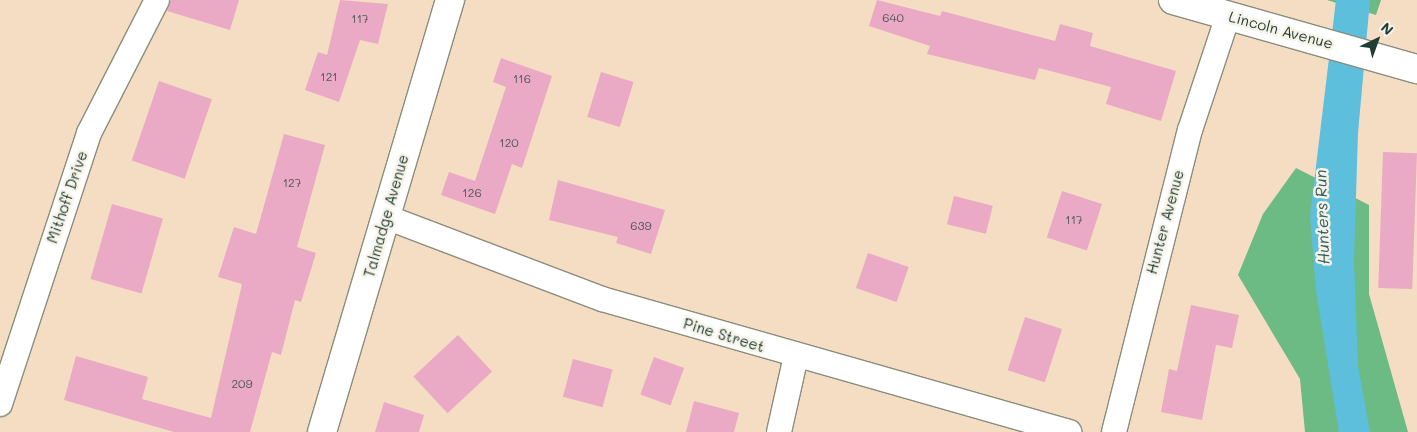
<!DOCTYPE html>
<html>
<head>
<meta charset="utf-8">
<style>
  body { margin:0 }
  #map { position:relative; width:1417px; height:432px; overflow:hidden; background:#f4ddc2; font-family:Mali,sans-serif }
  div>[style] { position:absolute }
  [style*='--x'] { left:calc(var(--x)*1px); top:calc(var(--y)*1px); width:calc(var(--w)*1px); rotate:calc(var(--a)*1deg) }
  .forest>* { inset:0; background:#6cba84 }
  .water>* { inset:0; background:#5dbfdc }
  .building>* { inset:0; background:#eaaac5; transform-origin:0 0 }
  .roads { filter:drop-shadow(1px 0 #8a8d7b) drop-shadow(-1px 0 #8a8d7b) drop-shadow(0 1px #8a8d7b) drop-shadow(0 -1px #8a8d7b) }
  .street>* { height:24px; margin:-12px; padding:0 12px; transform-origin:12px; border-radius:12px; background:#fff }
  .secondary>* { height:28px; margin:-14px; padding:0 14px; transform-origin:14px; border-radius:14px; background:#fff }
  .primary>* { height:28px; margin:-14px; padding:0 14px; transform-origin:14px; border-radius:14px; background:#fff }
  span { translate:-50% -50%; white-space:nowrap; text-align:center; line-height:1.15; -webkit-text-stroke:5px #f7f3e8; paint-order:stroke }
  .number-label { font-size:12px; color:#525858 }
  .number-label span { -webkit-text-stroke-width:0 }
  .street-label { font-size:15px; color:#1f3d34 }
  .water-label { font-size:16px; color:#2e5e5e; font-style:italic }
  .north { position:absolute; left:1352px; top:15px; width:50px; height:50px; -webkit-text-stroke:4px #f7f3e8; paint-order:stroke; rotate:42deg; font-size:14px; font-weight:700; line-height:20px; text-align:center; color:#1f3d34 }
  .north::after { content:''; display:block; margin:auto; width:18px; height:22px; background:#1f3d34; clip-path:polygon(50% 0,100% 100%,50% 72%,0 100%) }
</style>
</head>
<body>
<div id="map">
  <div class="forest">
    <i style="clip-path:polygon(1327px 0,1381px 0,1376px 15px)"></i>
    <i style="clip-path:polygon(1296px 168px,1369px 205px,1369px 294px,1408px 432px,1305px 432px,1300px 379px,1238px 275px,1263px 214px)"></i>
  </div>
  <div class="water">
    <i style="clip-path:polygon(1336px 0,1370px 0,1358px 133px,1354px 260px,1358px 366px,1370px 432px,1339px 432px,1316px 291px,1310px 216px)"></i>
  </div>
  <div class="building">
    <i style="clip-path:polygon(171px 0,239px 0,230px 30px,167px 11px)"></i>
    <i style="clip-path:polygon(340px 0,388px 4px,378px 44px,360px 40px,339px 102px,305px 90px,318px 52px,327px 55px)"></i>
    <i style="clip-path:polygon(877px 0,940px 16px,942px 11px,1055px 41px,1060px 24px,1093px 33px,1090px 46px,1176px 71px,1161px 121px,1106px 104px,1111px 87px,1039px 68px,1035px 80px,927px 54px,930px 46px,869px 26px)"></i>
    <i style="clip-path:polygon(501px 58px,552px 76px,522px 168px,512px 164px,495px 214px,441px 195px,449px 172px,475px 181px,506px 87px,493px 82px)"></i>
    <i style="left:601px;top:72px;width:34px;height:47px;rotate:17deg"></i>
    <i style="left:159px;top:81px;width:56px;height:84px;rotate:19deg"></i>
    <i style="clip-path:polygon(284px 134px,325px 145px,297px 247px,316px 253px,301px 302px,295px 300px,281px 355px,272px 352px,250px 432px,174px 432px,64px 400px,76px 356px,148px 377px,142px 399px,211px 418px,242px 284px,218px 277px,234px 227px,256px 234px)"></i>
    <i style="left:1383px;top:152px;width:34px;height:136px;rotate:2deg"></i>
    <i style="clip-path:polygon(558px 180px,665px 210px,651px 254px,616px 243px,618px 237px,549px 220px)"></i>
    <i style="left:1062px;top:191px;width:42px;height:49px;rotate:18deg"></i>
    <i style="left:954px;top:196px;width:40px;height:29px;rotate:14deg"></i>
    <i style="left:112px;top:204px;width:53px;height:78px;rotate:16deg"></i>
    <i style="left:868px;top:253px;width:43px;height:37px;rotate:19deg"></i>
    <i style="clip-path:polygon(1191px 305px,1239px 315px,1232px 348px,1216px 345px,1202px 420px,1161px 412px,1169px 369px,1177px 371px)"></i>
    <i style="left:1025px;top:317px;width:39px;height:56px;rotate:18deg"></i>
    <i style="left:458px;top:335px;width:50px;height:61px;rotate:47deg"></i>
    <i style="left:654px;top:357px;width:32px;height:40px;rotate:20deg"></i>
    <i style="left:573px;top:359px;width:41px;height:39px;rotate:15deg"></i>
    <i style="clip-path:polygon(694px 401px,739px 413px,734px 432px,686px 432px)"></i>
    <i style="clip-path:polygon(384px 402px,424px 415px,419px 432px,375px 432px)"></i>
  </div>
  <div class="roads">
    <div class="street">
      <i style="--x:386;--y:217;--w:231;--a:20.8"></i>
      <i style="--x:602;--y:299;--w:486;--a:15.9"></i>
      <i style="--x:0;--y:404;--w:285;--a:-71.8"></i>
      <i style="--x:89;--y:133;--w:149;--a:-62.9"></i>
      <i style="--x:779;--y:432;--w:78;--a:-77.4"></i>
      <i style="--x:1114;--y:432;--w:311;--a:-75.9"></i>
      <i style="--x:1190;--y:130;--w:120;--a:-71.6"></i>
    </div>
    <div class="secondary">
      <i style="--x:322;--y:432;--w:451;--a:-73.5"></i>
    </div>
    <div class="primary">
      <i style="--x:1173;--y:0;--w:254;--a:15.8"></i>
    </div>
  </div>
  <div class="number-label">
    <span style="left:893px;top:18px">640</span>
    <span style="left:360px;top:19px">117</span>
    <span style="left:329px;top:77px">121</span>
    <span style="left:522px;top:79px">116</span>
    <span style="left:509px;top:143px">120</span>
    <span style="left:292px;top:183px">127</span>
    <span style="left:472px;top:193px">126</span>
    <span style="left:1074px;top:220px">117</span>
    <span style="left:641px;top:226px">639</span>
    <span style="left:242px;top:384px">209</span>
  </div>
  <div class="street-label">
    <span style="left:1281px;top:30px;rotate:15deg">Lincoln Avenue</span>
    <span style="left:67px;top:197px;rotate:-71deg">Mithoff Drive</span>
    <span style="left:386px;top:216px;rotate:-74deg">Talmadge Avenue</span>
    <span style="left:1165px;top:222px;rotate:-75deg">Hunter Avenue</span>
    <span style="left:724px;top:335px;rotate:17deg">Pine Street</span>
  </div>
  <div class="water-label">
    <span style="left:1322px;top:217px;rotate:-92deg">Hunters Run</span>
  </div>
  <div class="north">N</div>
</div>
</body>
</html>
